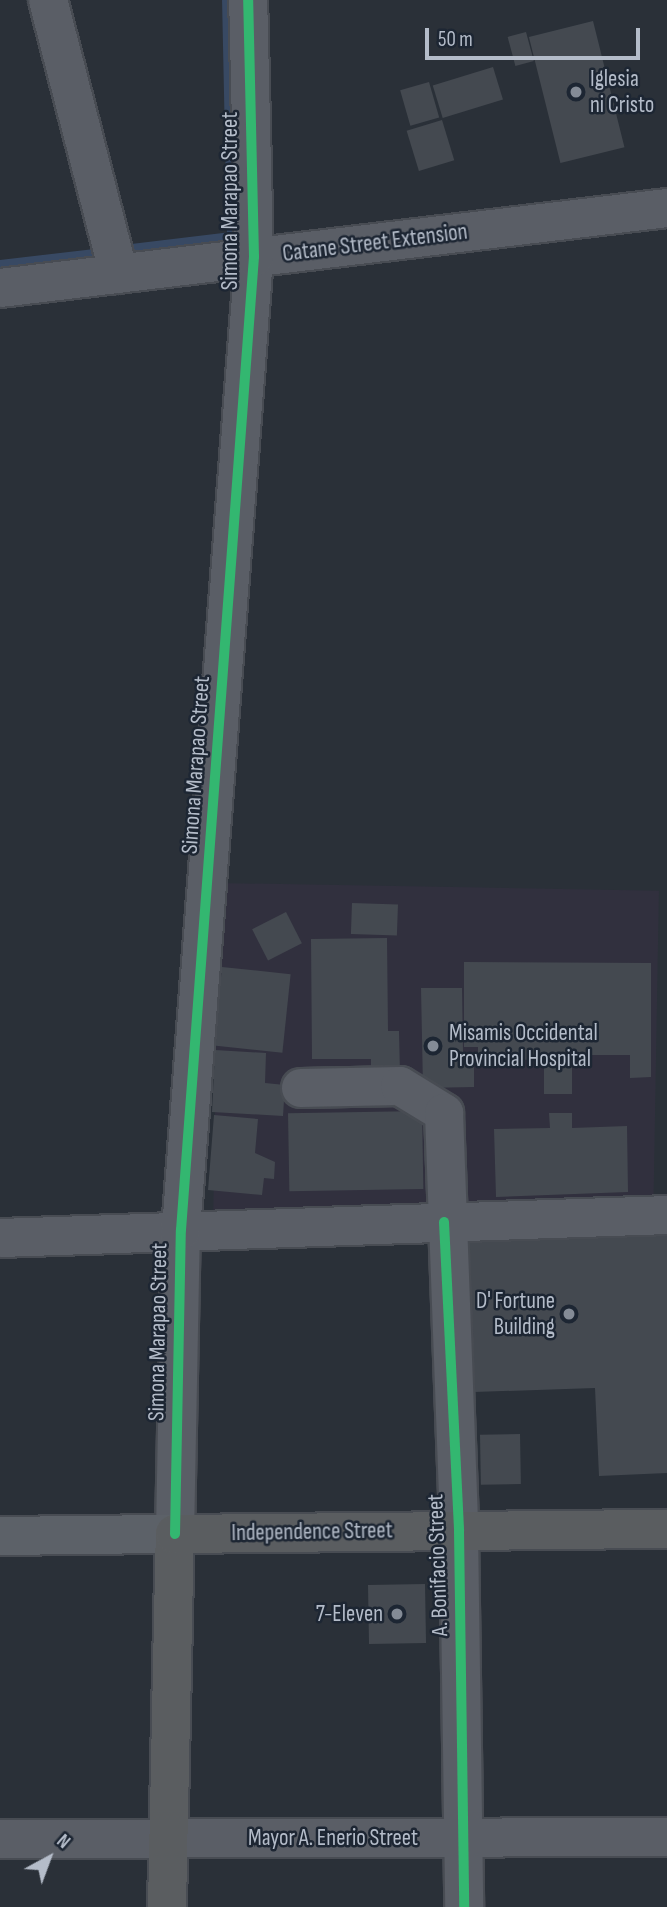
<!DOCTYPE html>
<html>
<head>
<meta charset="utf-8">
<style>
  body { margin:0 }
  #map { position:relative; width:667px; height:1907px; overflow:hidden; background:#2a3038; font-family:"Sofia Sans Condensed",sans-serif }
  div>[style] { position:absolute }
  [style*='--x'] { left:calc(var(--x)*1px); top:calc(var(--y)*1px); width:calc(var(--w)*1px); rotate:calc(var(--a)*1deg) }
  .medical>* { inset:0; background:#31303e; transform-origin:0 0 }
  .stream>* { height:9px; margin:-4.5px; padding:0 4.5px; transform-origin:4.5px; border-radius:4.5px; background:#384963 }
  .building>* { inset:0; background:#444950; transform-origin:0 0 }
  .roads { filter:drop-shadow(2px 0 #484c53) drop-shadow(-2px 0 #484c53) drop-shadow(0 2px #484c53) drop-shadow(0 -2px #484c53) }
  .minor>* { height:38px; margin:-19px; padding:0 19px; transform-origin:19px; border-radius:19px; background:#5a5e66 }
  .major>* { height:38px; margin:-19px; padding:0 19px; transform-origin:19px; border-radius:19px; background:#5c6168 }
  .highway>* { height:38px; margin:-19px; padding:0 19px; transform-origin:19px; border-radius:19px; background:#5a5d60 }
  .cycleway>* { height:10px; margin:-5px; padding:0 5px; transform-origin:5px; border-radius:5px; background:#33b770 }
  .dots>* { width:19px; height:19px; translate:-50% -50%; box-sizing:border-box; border:4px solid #1d2633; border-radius:50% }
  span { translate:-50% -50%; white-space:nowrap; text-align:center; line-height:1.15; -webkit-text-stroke:5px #1d2633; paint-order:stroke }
  .poi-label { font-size:23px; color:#b4bcc9 }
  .left { translate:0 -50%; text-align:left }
  .right { translate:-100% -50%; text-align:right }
  .street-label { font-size:23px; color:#b4bcc9 }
  .north { position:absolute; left:14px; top:1823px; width:70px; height:70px; -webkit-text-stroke:5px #1d2633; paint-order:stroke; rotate:41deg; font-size:19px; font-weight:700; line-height:28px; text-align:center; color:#b4bcc9 }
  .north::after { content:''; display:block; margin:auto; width:24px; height:32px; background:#b4bcc9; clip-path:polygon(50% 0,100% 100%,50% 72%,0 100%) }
  .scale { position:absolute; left:425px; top:28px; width:215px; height:32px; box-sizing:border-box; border:4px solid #b4bcc9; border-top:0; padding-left:9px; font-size:21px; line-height:24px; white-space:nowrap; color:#b4bcc9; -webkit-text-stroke:5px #1d2633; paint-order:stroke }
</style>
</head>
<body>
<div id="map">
  <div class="medical">
    <i style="left:219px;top:883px;width:440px;height:335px;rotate:1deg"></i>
  </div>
  <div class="stream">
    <i style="--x:123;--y:249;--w:109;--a:-6.9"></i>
    <i style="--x:231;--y:236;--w:236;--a:-91.2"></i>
    <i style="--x:0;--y:264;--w:95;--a:-6.7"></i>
  </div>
  <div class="building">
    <i style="left:593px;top:21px;width:130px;height:66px;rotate:76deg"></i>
    <i style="left:526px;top:32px;width:30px;height:19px;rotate:75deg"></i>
    <i style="left:493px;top:67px;width:34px;height:63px;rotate:73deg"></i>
    <i style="left:429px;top:82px;width:37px;height:30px;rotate:74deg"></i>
    <i style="left:442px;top:120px;width:42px;height:37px;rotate:73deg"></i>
    <i style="left:352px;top:903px;width:46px;height:31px;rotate:2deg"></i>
    <i style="left:286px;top:912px;width:35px;height:38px;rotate:63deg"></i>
    <i style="clip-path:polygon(387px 938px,388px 1031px,399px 1031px,400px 1074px,371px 1075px,371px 1059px,312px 1059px,311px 939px)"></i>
    <i style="clip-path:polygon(464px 962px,651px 963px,651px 1077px,630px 1078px,630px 1055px,572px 1055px,572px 1094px,544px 1094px,544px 1060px,478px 1059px,478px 1047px,464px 1047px)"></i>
    <i style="left:222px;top:967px;width:69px;height:79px;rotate:6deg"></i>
    <i style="clip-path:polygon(421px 988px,462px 988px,463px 1052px,474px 1052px,474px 1087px,423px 1088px)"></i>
    <i style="clip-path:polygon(215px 1050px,266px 1053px,265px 1083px,285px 1085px,283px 1116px,212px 1112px)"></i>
    <i style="left:422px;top:1111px;width:78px;height:134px;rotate:89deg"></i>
    <i style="clip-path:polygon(549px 1113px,572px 1113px,572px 1128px,627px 1126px,628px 1192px,496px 1197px,494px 1129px,550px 1128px)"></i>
    <i style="clip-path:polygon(214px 1115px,258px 1119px,255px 1153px,275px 1162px,274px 1179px,264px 1178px,262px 1195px,208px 1190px)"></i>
    <i style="clip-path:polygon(667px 1232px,667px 1473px,599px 1476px,595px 1388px,474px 1392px,467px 1240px)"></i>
    <i style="left:520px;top:1434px;width:50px;height:40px;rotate:89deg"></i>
    <i style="left:425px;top:1584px;width:59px;height:57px;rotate:89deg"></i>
  </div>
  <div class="roads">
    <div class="minor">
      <i style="--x:48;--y:0;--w:283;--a:75.5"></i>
      <i style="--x:0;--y:288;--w:672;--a:-6.84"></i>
      <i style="--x:301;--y:1088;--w:99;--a:-1.2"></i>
      <i style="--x:400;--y:1086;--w:52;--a:31.5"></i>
      <i style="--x:444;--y:1113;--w:418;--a:87.9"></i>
      <i style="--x:459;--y:1531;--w:376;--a:89.2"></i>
      <i style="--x:0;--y:1238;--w:667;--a:-1.97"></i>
      <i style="--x:175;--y:1534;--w:304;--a:-88.9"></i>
      <i style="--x:181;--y:1230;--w:976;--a:-85.71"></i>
      <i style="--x:254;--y:257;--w:257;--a:-91.3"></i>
      <i style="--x:0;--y:1839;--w:667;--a:-0.17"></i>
    </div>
    <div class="major">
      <i style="--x:0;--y:1536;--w:175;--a:-0.7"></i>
    </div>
    <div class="highway">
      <i style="--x:167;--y:1907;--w:373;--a:-88.8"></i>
      <i style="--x:175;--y:1534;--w:492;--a:-0.6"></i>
    </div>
  </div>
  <div class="cycleway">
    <i style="--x:444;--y:1222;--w:309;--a:87.2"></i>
    <i style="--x:459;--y:1531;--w:376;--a:89.2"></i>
    <i style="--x:175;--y:1534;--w:304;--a:-88.9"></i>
    <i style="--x:181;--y:1230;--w:976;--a:-85.71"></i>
    <i style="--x:254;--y:257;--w:257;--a:-91.3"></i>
  </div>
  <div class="dots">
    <i style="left:576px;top:92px;background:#848b96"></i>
    <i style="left:433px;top:1046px;background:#848b96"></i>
    <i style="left:569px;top:1314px;background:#848b96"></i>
    <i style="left:397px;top:1614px;background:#848b96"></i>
  </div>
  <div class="poi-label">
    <span class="left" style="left:590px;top:92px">Iglesia<br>ni Cristo</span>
    <span class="left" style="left:449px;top:1046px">Misamis Occidental<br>Provincial Hospital</span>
    <span class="right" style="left:555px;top:1314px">D' Fortune<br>Building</span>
    <span class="right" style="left:383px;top:1614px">7-Eleven</span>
  </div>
  <div class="street-label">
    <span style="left:230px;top:201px;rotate:-90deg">Simona Marapao Street</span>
    <span style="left:375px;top:243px;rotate:-7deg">Catane Street Extension</span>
    <span style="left:196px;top:765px;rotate:-86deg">Simona Marapao Street</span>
    <span style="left:158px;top:1332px;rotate:-89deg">Simona Marapao Street</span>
    <span style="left:312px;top:1532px;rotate:-1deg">Independence Street</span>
    <span style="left:438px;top:1565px;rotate:-92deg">A. Bonifacio Street</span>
    <span style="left:333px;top:1838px">Mayor A. Enerio Street</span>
  </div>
  <div class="north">N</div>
  <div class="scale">50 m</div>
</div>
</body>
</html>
